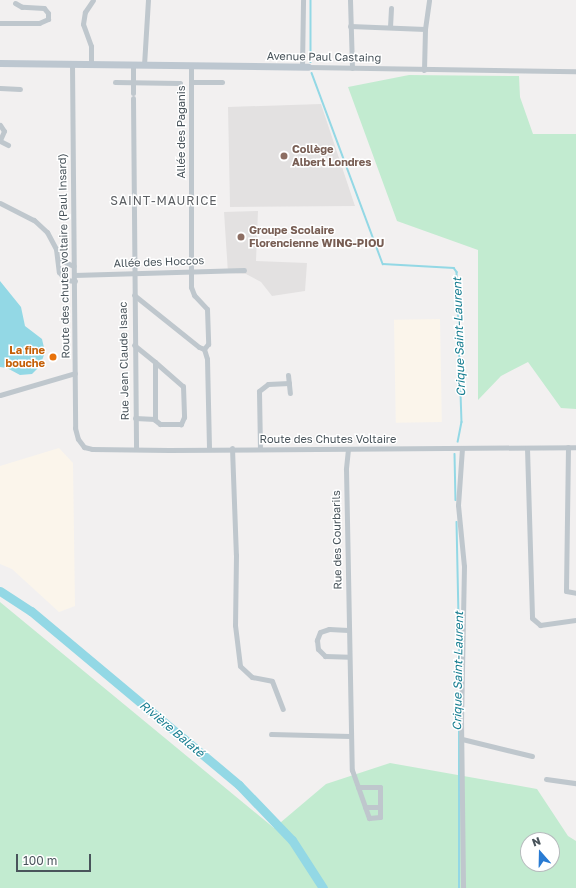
<!DOCTYPE html>
<html>
<head>
<meta charset="utf-8">
<style>
  body { margin:0 }
  #map { position:relative; width:576px; height:888px; overflow:hidden; background:#f2f0f0; font-family:"Golos Text",sans-serif }
  div>[style] { position:absolute }
  [style*='--x'] { left:calc(var(--x)*1px); top:calc(var(--y)*1px); width:calc(var(--w)*1px); rotate:calc(var(--a)*1deg) }
  .commercial>* { inset:0; background:#fbf5eb; transform-origin:0 0 }
  .education>* { inset:0; background:#e3e1e1 }
  .green>* { inset:0; background:#c2ebd0 }
  .water>* { inset:0; background:#93d8e5 }
  .stream>* { height:1.5px; margin:-0.75px; padding:0 0.75px; transform-origin:0.75px; border-radius:0.75px; background:#93d8e5 }
  .river>* { height:9px; margin:-4.5px; padding:0 4.5px; transform-origin:4.5px; border-radius:4.5px; background:#93d8e5 }
  .street>* { height:5px; margin:-2.5px; padding:0 2.5px; transform-origin:2.5px; border-radius:2.5px; background:#bfc7cd }
  .secondary>* { height:7px; margin:-3.5px; padding:0 3.5px; transform-origin:3.5px; border-radius:3.5px; background:#bdc7d0 }
  .dots>* { width:11px; height:11px; translate:-50% -50%; box-sizing:border-box; border:2px solid #fff; border-radius:50% }
  span { translate:-50% -50%; white-space:nowrap; text-align:center; line-height:1.15; -webkit-text-stroke:3px #fff; paint-order:stroke }
  .street-label { font-size:11px; color:#49545b }
  .education-label { font-size:11px; color:#785e54; font-weight:700 }
  .left { translate:0 -50%; text-align:left }
  .food-label { font-size:11px; color:#c56008; font-weight:700 }
  .right { translate:-100% -50%; text-align:right }
  .neighbourhood-label { font-size:12px; color:#5d6064; letter-spacing:1px }
  .water-label { font-size:12px; color:#187e91; font-style:italic }
  .north { position:absolute; left:520px; top:832px; width:40px; height:40px; box-sizing:border-box; background:#fff; border:1px solid #b6bbbd; border-radius:50%; rotate:340deg; font-size:11px; font-weight:700; line-height:16px; text-align:center; color:#49545b }
  .north::after { content:''; display:block; margin:auto; width:14px; height:18px; background:#297bd3; clip-path:polygon(50% 0,100% 100%,50% 72%,0 100%) }
  .scale { position:absolute; left:16px; top:854px; width:75px; height:18px; box-sizing:border-box; border:2px solid #49545b; border-top:0; padding-left:5px; font-size:12px; line-height:14px; white-space:nowrap; color:#49545b; -webkit-text-stroke:3px #fff; paint-order:stroke }
</style>
</head>
<body>
<div id="map">
  <div class="commercial">
    <i style="left:440px;top:319px;width:103px;height:46px;rotate:89deg"></i>
    <i style="clip-path:polygon(59px 448px,73px 463px,75px 606px,59px 612px,12px 569px,0 564px,0 466px)"></i>
  </div>
  <div class="education">
    <i style="clip-path:polygon(321px 104px,355px 206px,230px 207px,228px 107px)"></i>
    <i style="clip-path:polygon(258px 211px,256px 261px,307px 263px,305px 291px,272px 296px,261px 282px,246px 274px,228px 273px,224px 212px)"></i>
  </div>
  <div class="green">
    <i style="clip-path:polygon(409px 75px,519px 76px,520px 97px,533px 134px,576px 134px,576px 409px,561px 408px,528px 362px,501px 376px,478px 400px,478px 250px,397px 221px,348px 87px)"></i>
    <i style="clip-path:polygon(evenodd,0 602px,274px 828px,326px 784px,390px 763px,537px 789px,568px 836px,576px 841px,576px 888px,0 888px,0 602px,528px 840px,552px 840px,552px 864px,528px 864px,528px 840px)"></i>
  </div>
  <div class="water">
    <i style="clip-path:polygon(0 281px,21px 307px,25px 326px,42px 339px,45px 352px,40px 366px,32px 374px,20px 375px,7px 368px,0 367px)"></i>
  </div>
  <div class="stream">
    <i style="--x:311;--y:0;--w:62;--a:90"></i>
    <i style="--x:312;--y:73;--w:204;--a:69.6"></i>
    <i style="--x:383;--y:264;--w:71;--a:3.2"></i>
    <i style="--x:454;--y:268;--w:5;--a:53"></i>
    <i style="--x:457;--y:272;--w:150;--a:88.1"></i>
    <i style="--x:462;--y:422;--w:20;--a:101"></i>
    <i style="--x:455;--y:454;--w:46;--a:88.8"></i>
    <i style="--x:457;--y:522;--w:140;--a:88.8"></i>
    <i style="--x:459;--y:888;--w:188;--a:-90"></i>
  </div>
  <div class="river">
    <i style="--x:0;--y:591;--w:37;--a:33"></i>
    <i style="--x:31;--y:611;--w:271;--a:39.9"></i>
    <i style="--x:239;--y:785;--w:76;--a:46.1"></i>
    <i style="--x:292;--y:840;--w:57;--a:57.1"></i>
  </div>
  <div class="street">
    <i style="--x:350;--y:0;--w:68;--a:88.3"></i>
    <i style="--x:0;--y:23;--w:39;--a:0"></i>
    <i style="--x:39;--y:23;--w:10;--a:-24"></i>
    <i style="--x:48;--y:19;--w:6;--a:-90"></i>
    <i style="--x:48;--y:13;--w:6;--a:-129"></i>
    <i style="--x:44;--y:8;--w:22;--a:-177"></i>
    <i style="--x:22;--y:7;--w:8;--a:-150"></i>
    <i style="--x:350;--y:26;--w:75;--a:2.3"></i>
    <i style="--x:390;--y:27;--w:19;--a:-87"></i>
    <i style="--x:72;--y:64;--w:364;--a:89.5"></i>
    <i style="--x:75;--y:428;--w:11;--a:75"></i>
    <i style="--x:78;--y:439;--w:10;--a:53"></i>
    <i style="--x:84;--y:447;--w:8;--a:14"></i>
    <i style="--x:92;--y:449;--w:77;--a:0.7"></i>
    <i style="--x:169;--y:450;--w:407;--a:-0.4"></i>
    <i style="--x:91;--y:64;--w:18;--a:-90"></i>
    <i style="--x:91;--y:46;--w:23;--a:-110"></i>
    <i style="--x:83;--y:24;--w:12;--a:-81"></i>
    <i style="--x:85;--y:12;--w:14;--a:-56"></i>
    <i style="--x:144;--y:65;--w:65;--a:-86.5"></i>
    <i style="--x:191;--y:66;--w:221;--a:90"></i>
    <i style="--x:191;--y:287;--w:9;--a:69"></i>
    <i style="--x:194;--y:295;--w:19;--a:47"></i>
    <i style="--x:207;--y:309;--w:35;--a:88"></i>
    <i style="--x:208;--y:344;--w:6;--a:129"></i>
    <i style="--x:302;--y:67;--w:67;--a:-89.1"></i>
    <i style="--x:308;--y:67;--w:268;--a:0.9"></i>
    <i style="--x:424;--y:70;--w:41;--a:-88.6"></i>
    <i style="--x:425;--y:29;--w:29;--a:-82"></i>
    <i style="--x:115;--y:82;--w:65;--a:0.9"></i>
    <i style="--x:191;--y:82;--w:31;--a:0"></i>
    <i style="--x:0;--y:88;--w:20;--a:3"></i>
    <i style="--x:133;--y:93;--w:29;--a:-90"></i>
    <i style="--x:133;--y:98;--w:351;--a:89.5"></i>
    <i style="--x:0;--y:125;--w:7;--a:56"></i>
    <i style="--x:4;--y:131;--w:10;--a:114"></i>
    <i style="--x:0;--y:141;--w:9;--a:27"></i>
    <i style="--x:0;--y:203;--w:38;--a:27"></i>
    <i style="--x:34;--y:220;--w:18;--a:43"></i>
    <i style="--x:47;--y:232;--w:19;--a:62"></i>
    <i style="--x:56;--y:249;--w:23;--a:83"></i>
    <i style="--x:59;--y:272;--w:11;--a:49"></i>
    <i style="--x:66;--y:280;--w:9;--a:6"></i>
    <i style="--x:58;--y:259;--w:17;--a:24"></i>
    <i style="--x:74;--y:275;--w:170;--a:-1.7"></i>
    <i style="--x:134;--y:295;--w:83;--a:38.7"></i>
    <i style="--x:199;--y:347;--w:5;--a:22"></i>
    <i style="--x:134;--y:345;--w:27;--a:39"></i>
    <i style="--x:155;--y:362;--w:37;--a:41"></i>
    <i style="--x:183;--y:386;--w:31;--a:88"></i>
    <i style="--x:184;--y:417;--w:8;--a:113"></i>
    <i style="--x:181;--y:424;--w:21;--a:180"></i>
    <i style="--x:160;--y:424;--w:6;--a:-141"></i>
    <i style="--x:155;--y:420;--w:58;--a:-90"></i>
    <i style="--x:204;--y:349;--w:10;--a:73"></i>
    <i style="--x:207;--y:359;--w:90;--a:88.7"></i>
    <i style="--x:288;--y:375;--w:18;--a:84"></i>
    <i style="--x:0;--y:395;--w:78;--a:-16.3"></i>
    <i style="--x:135;--y:418;--w:20;--a:3"></i>
    <i style="--x:568;--y:447;--w:144;--a:90.8"></i>
    <i style="--x:566;--y:591;--w:10;--a:11"></i>
    <i style="--x:232;--y:448;--w:107;--a:87.9"></i>
    <i style="--x:236;--y:555;--w:70;--a:90.8"></i>
    <i style="--x:235;--y:625;--w:41;--a:83"></i>
    <i style="--x:240;--y:666;--w:16;--a:43"></i>
    <i style="--x:252;--y:677;--w:20;--a:11"></i>
    <i style="--x:272;--y:681;--w:30;--a:69"></i>
    <i style="--x:462;--y:448;--w:57;--a:94"></i>
    <i style="--x:458;--y:505;--w:61;--a:84.4"></i>
    <i style="--x:464;--y:566;--w:153;--a:91.1"></i>
    <i style="--x:461;--y:719;--w:169;--a:89.3"></i>
    <i style="--x:527;--y:448;--w:170;--a:88.3"></i>
    <i style="--x:532;--y:618;--w:11;--a:41"></i>
    <i style="--x:540;--y:625;--w:36;--a:-8"></i>
    <i style="--x:260;--y:449;--w:58;--a:-91"></i>
    <i style="--x:259;--y:391;--w:11;--a:-38"></i>
    <i style="--x:268;--y:384;--w:21;--a:-3"></i>
    <i style="--x:348;--y:449;--w:20;--a:96"></i>
    <i style="--x:346;--y:469;--w:301;--a:88.9"></i>
    <i style="--x:352;--y:770;--w:51;--a:70.5"></i>
    <i style="--x:369;--y:818;--w:11;--a:-5"></i>
    <i style="--x:380;--y:817;--w:30;--a:-90"></i>
    <i style="--x:380;--y:787;--w:22;--a:180"></i>
    <i style="--x:348;--y:630;--w:19;--a:-177"></i>
    <i style="--x:329;--y:629;--w:9;--a:162"></i>
    <i style="--x:320;--y:632;--w:9;--a:111"></i>
    <i style="--x:317;--y:640;--w:9;--a:84"></i>
    <i style="--x:318;--y:649;--w:10;--a:45"></i>
    <i style="--x:325;--y:656;--w:24;--a:2"></i>
    <i style="--x:271;--y:734;--w:79;--a:1.5"></i>
    <i style="--x:462;--y:739;--w:72;--a:13.7"></i>
    <i style="--x:546;--y:779;--w:30;--a:8"></i>
    <i style="--x:365;--y:807;--w:15;--a:0"></i>
  </div>
  <div class="secondary">
    <i style="--x:0;--y:63;--w:308;--a:0.7"></i>
  </div>
  <div class="dots">
    <i style="left:284px;top:156px;background:#8d6e63"></i>
    <i style="left:241px;top:237px;background:#8d6e63"></i>
    <i style="left:53px;top:357px;background:#e8710a"></i>
  </div>
  <div class="street-label">
    <span style="left:324px;top:57px;rotate:1deg">Avenue Paul Castaing</span>
    <span style="left:181px;top:132px;rotate:-90deg">Allée des Paganis</span>
    <span style="left:64px;top:256px;rotate:-91deg">Route des chutes voltaire (Paul Insard)</span>
    <span style="left:159px;top:262px;rotate:-2deg">Allée des Hoccos</span>
    <span style="left:124px;top:361px;rotate:-91deg">Rue Jean Claude Isaac</span>
    <span style="left:328px;top:439px">Route des Chutes Voltaire</span>
    <span style="left:337px;top:540px;rotate:-91deg">Rue des Courbarils</span>
  </div>
  <div class="education-label">
    <span class="left" style="left:292px;top:156px">Collège<br>Albert Londres</span>
    <span class="left" style="left:249px;top:237px">Groupe Scolaire<br>Florencienne WING-PIOU</span>
  </div>
  <div class="food-label">
    <span class="right" style="left:45px;top:357px">La fine<br>bouche</span>
  </div>
  <div class="neighbourhood-label">
    <span style="left:164px;top:201px">SAINT-MAURICE</span>
  </div>
  <div class="water-label">
    <span style="left:459px;top:337px;rotate:-92deg">Crique Saint-Laurent</span>
    <span style="left:458px;top:671px;rotate:-89deg">Crique Saint-Laurent</span>
    <span style="left:172px;top:729px;rotate:40deg">Rivière Balaté</span>
  </div>
  <div class="north">N</div>
  <div class="scale">100 m</div>
</div>
</body>
</html>
